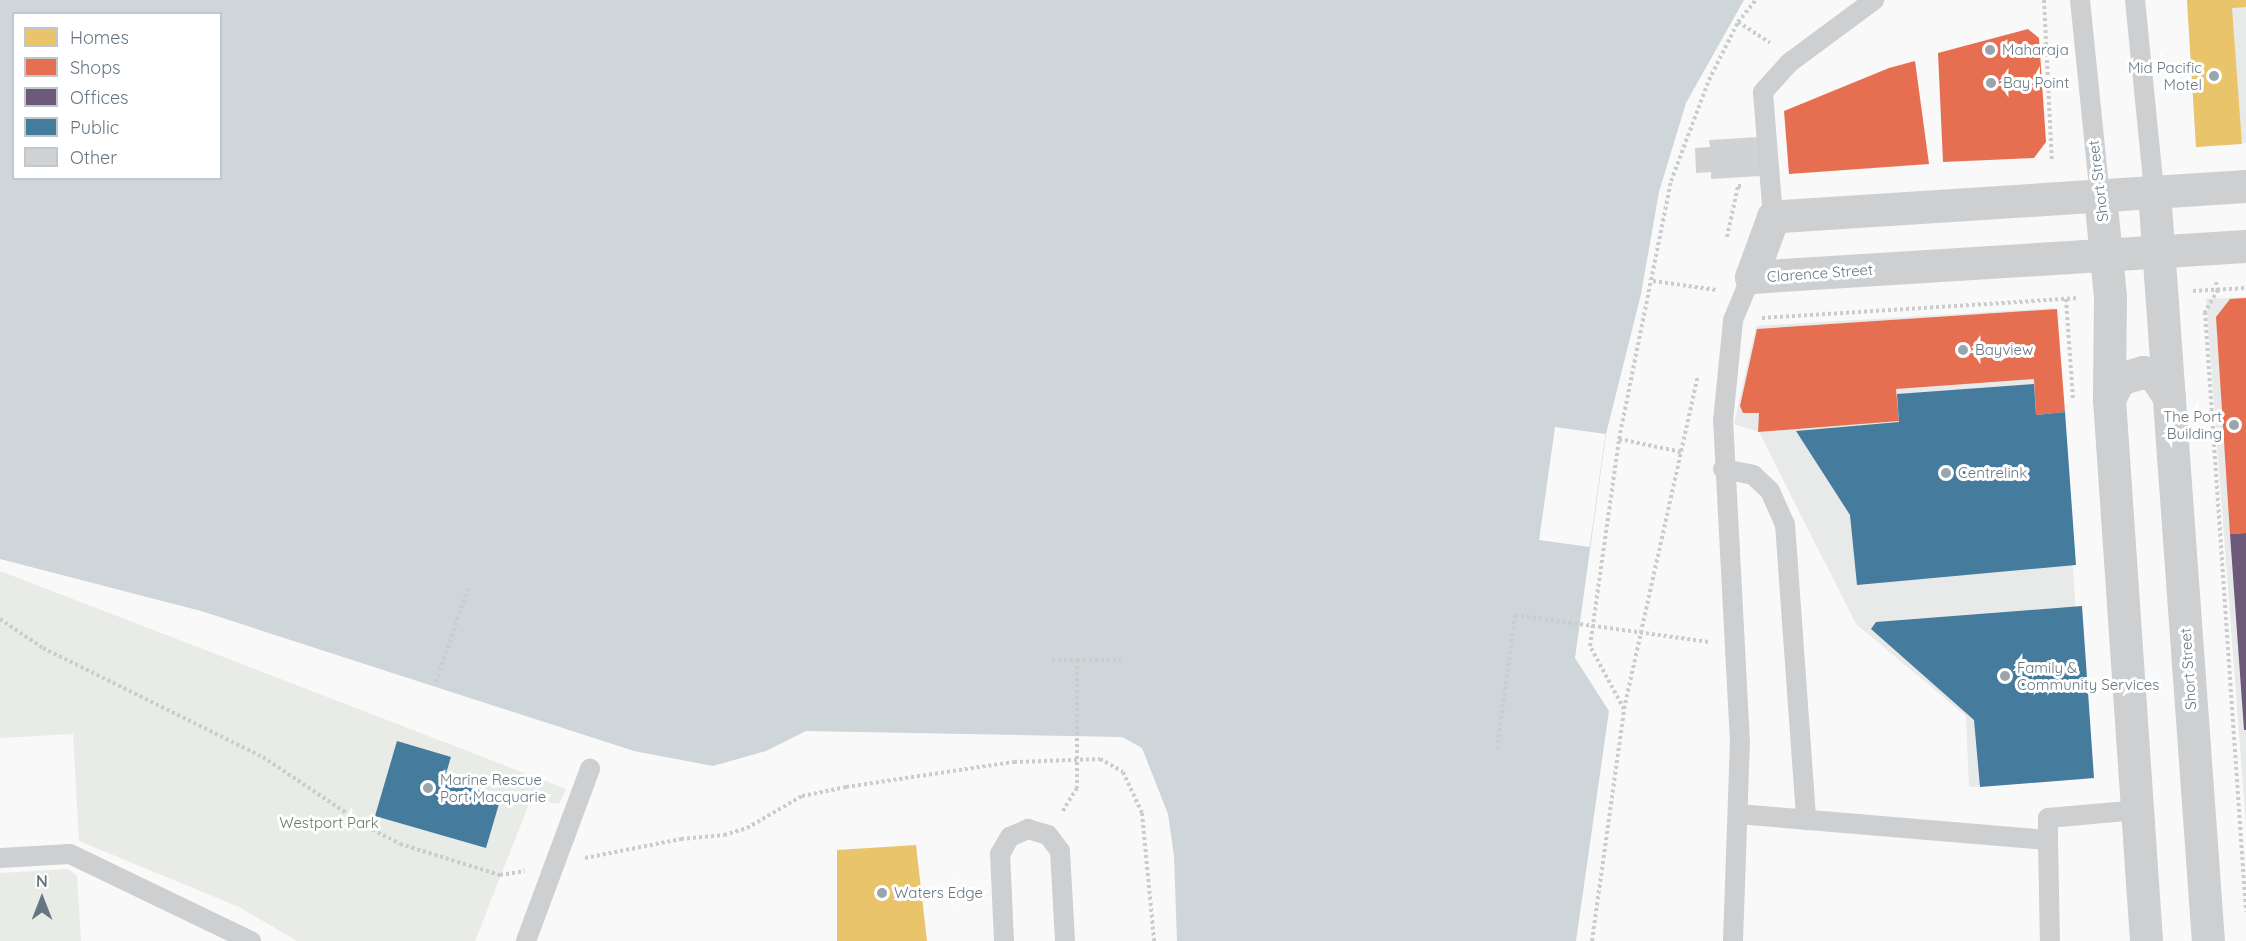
<!DOCTYPE html>
<html>
<head>
<meta charset="utf-8">
<style>
  body { margin:0 }
  #map { position:relative; width:2246px; height:941px; overflow:hidden; background:#f9f9f9; font-family:Quicksand,sans-serif }
  div>[style] { position:absolute }
  [style*='--x'] { left:calc(var(--x)*1px); top:calc(var(--y)*1px); width:calc(var(--w)*1px); rotate:calc(var(--a)*1deg) }
  .built>* { inset:0; background:#e8e9e9 }
  .green>* { inset:0; background:#e8ebe6 }
  .water>* { inset:0; background:#ced6d9 }
  .pier>* { inset:0; background:#f9f9f9; transform-origin:0 0 }
  .homes>* { inset:0; background:#e9c46a }
  .shops>* { inset:0; background:#e76f51 }
  .offices>* { inset:0; background:#6d597a }
  .public>* { inset:0; background:#457b9d }
  .building>* { inset:0; background:#d0d2d3 }
  .path>* { height:4px; margin-top:-2px; transform-origin:0; background:repeating-linear-gradient(90deg,#cbcccd 0 3px,transparent 0 6px) }
  .service>* { height:20px; margin:-10px; padding:0 10px; transform-origin:10px; border-radius:10px; background:#cecfd0 }
  .minor>* { height:33px; margin:-16.5px; padding:0 16.5px; transform-origin:16.5px; border-radius:16.5px; background:#cecfd0 }
  .dots>* { width:16px; height:16px; translate:-50% -50%; box-sizing:border-box; border:3px solid #fff; border-radius:50% }
  span { translate:-50% -50%; white-space:nowrap; text-align:center; line-height:1.15; -webkit-text-stroke:6px #fff; paint-order:stroke }
  .poi-label { font-size:15px; color:#657683 }
  .left { translate:0 -50%; text-align:left }
  .right { translate:-100% -50%; text-align:right }
  .street-label { font-size:15px; color:#657683 }
  .park-label { font-size:15px; color:#687a64 }
  .legend { position:absolute; left:12px; top:12px; width:210px; height:168px; box-sizing:border-box; background:#fff; border:2px solid #c1c8cd; margin:0; padding:8px 10px; list-style:none; font-size:18px; color:#657683 }
  .legend li { display:flex; align-items:center; gap:12px; height:30px }
  .legend b { width:30px; border:2px solid #c1c8cd }
  .north { position:absolute; left:12px; top:869px; width:60px; height:60px; -webkit-text-stroke:4px #fff; paint-order:stroke; rotate:0deg; font-size:16px; font-weight:700; line-height:24px; text-align:center; color:#657683 }
  .north::after { content:''; display:block; margin:auto; width:21px; height:27px; background:#657683; clip-path:polygon(50% 0,100% 100%,50% 72%,0 100%) }
</style>
</head>
<body>
<div id="map">
  <div class="built">
    <i style="clip-path:polygon(2187px 0,2246px 0,2246px 143px,2196px 147px)"></i>
    <i style="clip-path:polygon(2246px 297px,2246px 826px,2206px 299px)"></i>
    <i style="clip-path:polygon(2054px 308px,2088px 779px,1969px 787px,1966px 716px,1856px 624px,1759px 432px,1734px 424px,1756px 326px)"></i>
  </div>
  <div class="green">
    <i style="clip-path:polygon(0 571px,566px 789px,559px 804px,531px 799px,475px 941px,297px 941px,239px 907px,79px 841px,73px 734px,0 738px)"></i>
    <i style="clip-path:polygon(68px 869px,77px 876px,81px 941px,0 941px,0 873px)"></i>
  </div>
  <div class="water">
    <i style="clip-path:polygon(evenodd,0 0,1744px 0,1686px 103px,1659px 192px,1641px 294px,1606px 434px,1575px 658px,1609px 711px,1576px 941px,1177px 941px,1174px 856px,1168px 814px,1142px 748px,1122px 737px,806px 731px,766px 751px,713px 766px,634px 751px,201px 611px,0 559px,0 0,14px 14px,220px 14px,220px 178px,14px 178px,14px 14px)"></i>
  </div>
  <div class="pier">
    <i style="left:1555px;top:427px;width:51px;height:114px;rotate:8deg"></i>
  </div>
  <div class="homes">
    <i style="clip-path:polygon(2187px 0,2246px 0,2246px 7px,2232px 8px,2242px 144px,2196px 147px)"></i>
    <i style="clip-path:polygon(916px 845px,927px 941px,837px 941px,837px 850px)"></i>
  </div>
  <div class="shops">
    <i style="clip-path:polygon(2028px 29px,2039px 38px,2046px 142px,2034px 158px,1943px 162px,1938px 53px)"></i>
    <i style="clip-path:polygon(1915px 61px,1929px 164px,1789px 174px,1784px 111px,1889px 68px)"></i>
    <i style="clip-path:polygon(2246px 298px,2246px 533px,2230px 534px,2216px 317px,2230px 299px)"></i>
    <i style="clip-path:polygon(2057px 309px,2065px 412px,2036px 415px,2034px 379px,1896px 389px,1899px 421px,1758px 432px,1759px 413px,1743px 413px,1740px 406px,1757px 329px)"></i>
  </div>
  <div class="offices">
    <i style="clip-path:polygon(2246px 533px,2246px 730px,2244px 730px,2230px 534px)"></i>
  </div>
  <div class="public">
    <i style="clip-path:polygon(2034px 384px,2036px 415px,2065px 412px,2076px 565px,1857px 585px,1850px 515px,1796px 431px,1899px 422px,1897px 394px)"></i>
    <i style="clip-path:polygon(2082px 606px,2094px 778px,1980px 787px,1974px 720px,1871px 629px,1876px 622px)"></i>
    <i style="clip-path:polygon(397px 741px,451px 757px,444px 780px,501px 797px,486px 848px,375px 816px)"></i>
  </div>
  <div class="building">
    <i style="clip-path:polygon(1759px 137px,1761px 176px,1711px 179px,1711px 172px,1696px 173px,1695px 148px,1710px 147px,1709px 140px)"></i>
  </div>
  <div class="path">
    <i style="--x:2044;--y:0;--w:162;--a:87.2"></i>
    <i style="--x:1738;--y:22;--w:38;--a:33"></i>
    <i style="--x:1727;--y:237;--w:52;--a:-77.8"></i>
    <i style="--x:1738;--y:186;--w:6;--a:0"></i>
    <i style="--x:1653;--y:281;--w:64;--a:8.1"></i>
    <i style="--x:2216;--y:282;--w:8;--a:76"></i>
    <i style="--x:2218;--y:290;--w:26;--a:121"></i>
    <i style="--x:2205;--y:312;--w:601;--a:86.09"></i>
    <i style="--x:2193;--y:291;--w:53;--a:-3.2"></i>
    <i style="--x:2066;--y:299;--w:100;--a:86"></i>
    <i style="--x:1762;--y:318;--w:317;--a:-3.6"></i>
    <i style="--x:1619;--y:439;--w:64;--a:11.7"></i>
    <i style="--x:0;--y:619;--w:52;--a:34"></i>
    <i style="--x:43;--y:648;--w:246;--a:26.4"></i>
    <i style="--x:263;--y:757;--w:125;--a:33.9"></i>
    <i style="--x:367;--y:827;--w:37;--a:27"></i>
    <i style="--x:400;--y:844;--w:105;--a:17.2"></i>
    <i style="--x:500;--y:875;--w:25;--a:-9"></i>
    <i style="--x:1052;--y:660;--w:25;--a:0"></i>
    <i style="--x:1077;--y:660;--w:128;--a:90"></i>
    <i style="--x:1077;--y:788;--w:28;--a:122"></i>
    <i style="--x:1077;--y:660;--w:44;--a:0"></i>
    <i style="--x:436;--y:682;--w:99;--a:-71.2"></i>
    <i style="--x:1624;--y:709;--w:341;--a:-77.5"></i>
    <i style="--x:1497;--y:749;--w:135;--a:-82.3"></i>
    <i style="--x:1515;--y:615;--w:196;--a:7.9"></i>
    <i style="--x:585;--y:858;--w:98;--a:-11.2"></i>
    <i style="--x:681;--y:839;--w:43;--a:-5.3"></i>
    <i style="--x:724;--y:835;--w:24;--a:-17"></i>
    <i style="--x:747;--y:828;--w:64;--a:-30.2"></i>
    <i style="--x:802;--y:796;--w:45;--a:-11.6"></i>
    <i style="--x:846;--y:787;--w:170;--a:-8.5"></i>
    <i style="--x:1014;--y:762;--w:86;--a:-2"></i>
    <i style="--x:1100;--y:759;--w:26;--a:29"></i>
    <i style="--x:1123;--y:772;--w:45;--a:65.1"></i>
    <i style="--x:1142;--y:813;--w:129;--a:84.6"></i>
    <i style="--x:1592;--y:941;--w:234;--a:-82.1"></i>
    <i style="--x:1624;--y:709;--w:72;--a:-118.4"></i>
    <i style="--x:1590;--y:646;--w:209;--a:-82"></i>
    <i style="--x:1619;--y:439;--w:263;--a:-78.6"></i>
    <i style="--x:1671;--y:181;--w:108;--a:-69.4"></i>
    <i style="--x:1709;--y:80;--w:65;--a:-63.4"></i>
    <i style="--x:1738;--y:22;--w:28;--a:-51"></i>
  </div>
  <div class="service">
    <i style="--x:2080;--y:0;--w:197;--a:84.2"></i>
    <i style="--x:2135;--y:0;--w:193;--a:84.3"></i>
    <i style="--x:1773;--y:217;--w:125;--a:-94.6"></i>
    <i style="--x:1763;--y:92;--w:39;--a:-48"></i>
    <i style="--x:1789;--y:63;--w:106;--a:-36.5"></i>
    <i style="--x:1723;--y:469;--w:31;--a:11"></i>
    <i style="--x:1753;--y:475;--w:23;--a:43"></i>
    <i style="--x:1770;--y:491;--w:36;--a:66"></i>
    <i style="--x:1785;--y:524;--w:297;--a:85.9"></i>
    <i style="--x:1738;--y:814;--w:311;--a:4.8"></i>
    <i style="--x:2048;--y:840;--w:101;--a:88.9"></i>
    <i style="--x:2048;--y:840;--w:22;--a:-90"></i>
    <i style="--x:2048;--y:818;--w:89;--a:-5.1"></i>
    <i style="--x:0;--y:858;--w:70;--a:-3.3"></i>
    <i style="--x:70;--y:854;--w:201;--a:25.7"></i>
    <i style="--x:526;--y:941;--w:184;--a:-69.6"></i>
    <i style="--x:1004;--y:941;--w:87;--a:-92.6"></i>
    <i style="--x:1000;--y:854;--w:20;--a:-60"></i>
    <i style="--x:1010;--y:837;--w:20;--a:-24"></i>
    <i style="--x:1028;--y:829;--w:21;--a:17"></i>
    <i style="--x:1048;--y:835;--w:20;--a:53"></i>
    <i style="--x:1060;--y:851;--w:90;--a:86.8"></i>
    <i style="--x:1733;--y:941;--w:198;--a:-88"></i>
    <i style="--x:1740;--y:743;--w:322;--a:-93"></i>
    <i style="--x:1723;--y:421;--w:101;--a:-84.3"></i>
    <i style="--x:1733;--y:320;--w:47;--a:-67.3"></i>
  </div>
  <div class="minor">
    <i style="--x:2246;--y:186;--w:474;--a:176.3"></i>
    <i style="--x:1773;--y:217;--w:64;--a:110.1"></i>
    <i style="--x:1751;--y:277;--w:496;--a:-3.6"></i>
    <i style="--x:2154;--y:192;--w:751;--a:85.88"></i>
    <i style="--x:2100;--y:196;--w:100;--a:84.3"></i>
    <i style="--x:2110;--y:296;--w:103;--a:90.6"></i>
    <i style="--x:2109;--y:399;--w:543;--a:86.09"></i>
    <i style="--x:2109;--y:399;--w:22;--a:-63"></i>
    <i style="--x:2119;--y:379;--w:25;--a:-16"></i>
    <i style="--x:2143;--y:372;--w:13;--a:18"></i>
    <i style="--x:2155;--y:376;--w:25;--a:56"></i>
  </div>
  <div class="dots">
    <i style="left:1990px;top:50px;background:#99a4ac"></i>
    <i style="left:2214px;top:76px;background:#99a4ac"></i>
    <i style="left:1991px;top:83px;background:#99a4ac"></i>
    <i style="left:1963px;top:350px;background:#99a4ac"></i>
    <i style="left:2234px;top:425px;background:#99a4ac"></i>
    <i style="left:1946px;top:473px;background:#99a4ac"></i>
    <i style="left:2005px;top:676px;background:#99a4ac"></i>
    <i style="left:428px;top:788px;background:#99a4ac"></i>
    <i style="left:882px;top:893px;background:#99a4ac"></i>
  </div>
  <div class="poi-label">
    <span class="left" style="left:2002px;top:50px">Maharaja</span>
    <span class="right" style="left:2202px;top:76px">Mid Pacific<br>Motel</span>
    <span class="left" style="left:2003px;top:83px">Bay Point</span>
    <span class="left" style="left:1975px;top:350px">Bayview</span>
    <span class="right" style="left:2222px;top:425px">The Port<br>Building</span>
    <span class="left" style="left:1958px;top:473px">Centrelink</span>
    <span class="left" style="left:2017px;top:676px">Family &amp;<br>Community Services</span>
    <span class="left" style="left:440px;top:788px">Marine Rescue<br>Port Macquarie</span>
    <span class="left" style="left:894px;top:893px">Waters Edge</span>
  </div>
  <div class="street-label">
    <span style="left:2098px;top:181px;rotate:-97deg">Short Street</span>
    <span style="left:1820px;top:273px;rotate:-4deg">Clarence Street</span>
    <span style="left:2188px;top:669px;rotate:-94deg">Short Street</span>
  </div>
  <div class="park-label">
    <span style="left:329px;top:823px">Westport Park</span>
  </div>
  <ul class="legend">
  <li><b style="height:16px;background:#e9c46a"></b>Homes</li>
  <li><b style="height:16px;background:#e76f51"></b>Shops</li>
  <li><b style="height:16px;background:#6d597a"></b>Offices</li>
  <li><b style="height:16px;background:#457b9d"></b>Public</li>
  <li><b style="height:16px;background:#d0d2d3"></b>Other</li>
  </ul>
  <div class="north">N</div>
</div>
</body>
</html>
